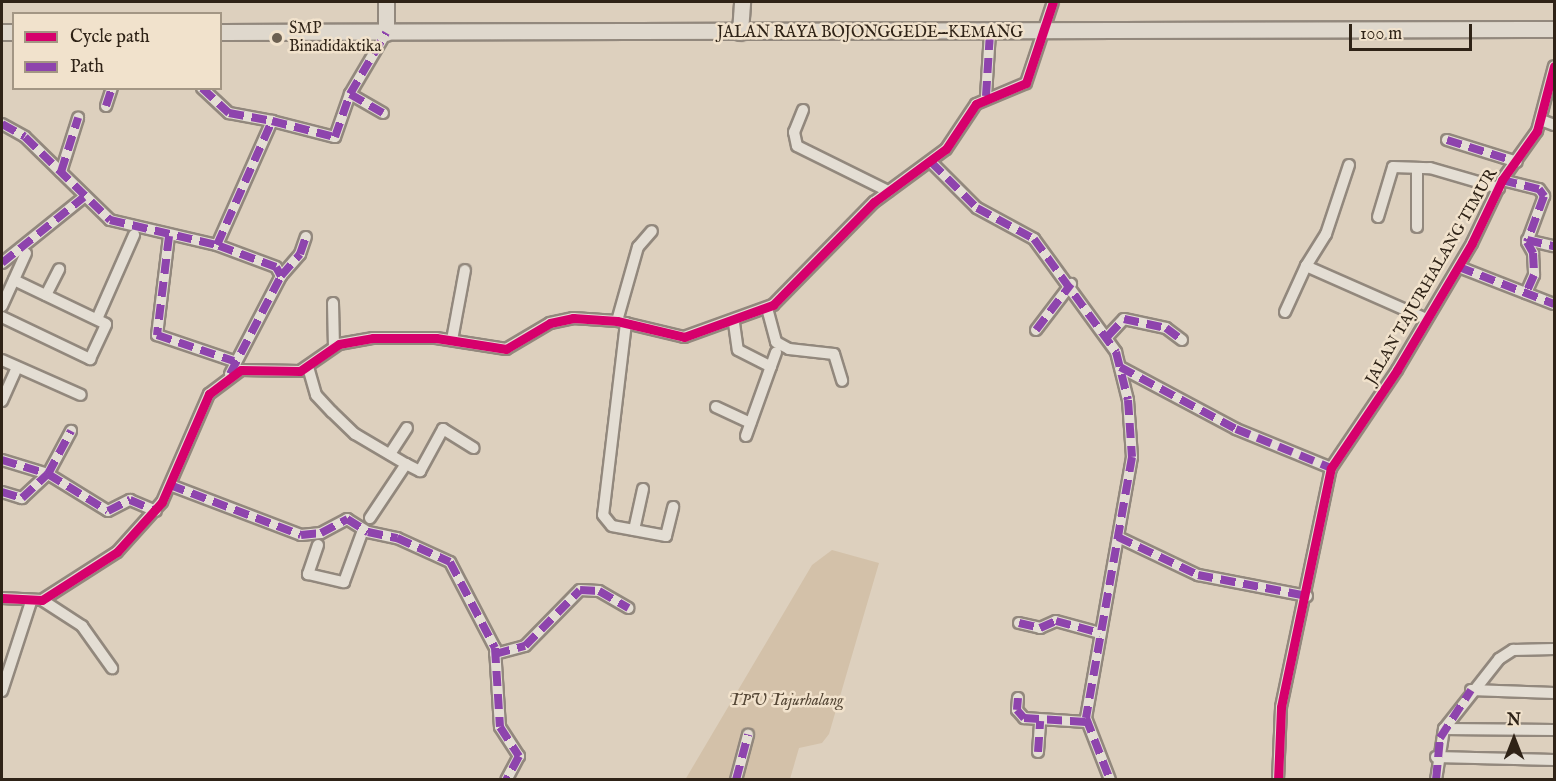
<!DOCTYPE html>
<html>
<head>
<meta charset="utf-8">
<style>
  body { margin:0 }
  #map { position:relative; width:1556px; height:781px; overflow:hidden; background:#ddd0be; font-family:"IM FELL English",serif }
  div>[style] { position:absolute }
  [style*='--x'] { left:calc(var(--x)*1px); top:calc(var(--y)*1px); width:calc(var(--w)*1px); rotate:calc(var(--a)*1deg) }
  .green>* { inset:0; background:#d3c1a9 }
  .roads { filter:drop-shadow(2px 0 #92887d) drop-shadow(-2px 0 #92887d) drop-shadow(0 2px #92887d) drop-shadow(0 -2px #92887d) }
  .minor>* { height:10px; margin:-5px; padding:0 5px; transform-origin:5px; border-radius:5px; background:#e4ded4 }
  .highway>* { height:15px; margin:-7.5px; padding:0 7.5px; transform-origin:7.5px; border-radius:7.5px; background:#dfd8cd }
  .quiet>* { height:8px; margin-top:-4px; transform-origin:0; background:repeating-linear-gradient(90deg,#8e44ad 0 15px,transparent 0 23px) }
  .cycleway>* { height:9px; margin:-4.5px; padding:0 4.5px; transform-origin:4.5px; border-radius:4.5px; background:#d6006c }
  .dots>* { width:16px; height:16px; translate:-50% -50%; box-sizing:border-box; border:3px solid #f1e2cc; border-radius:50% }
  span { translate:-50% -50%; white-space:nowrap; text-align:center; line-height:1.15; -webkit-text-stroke:5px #f1e2cc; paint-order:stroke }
  .poi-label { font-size:16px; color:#2f2317 }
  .left { translate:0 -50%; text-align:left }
  .street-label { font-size:16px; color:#2f2317 }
  .park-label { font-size:16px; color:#564837; font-style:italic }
  .frame { position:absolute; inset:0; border:3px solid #2f2317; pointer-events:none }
  .legend { position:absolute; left:12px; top:12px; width:210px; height:78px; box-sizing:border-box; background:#f1e2cc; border:2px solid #a39684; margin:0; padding:8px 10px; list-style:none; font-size:18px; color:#2f2317 }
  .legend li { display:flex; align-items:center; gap:12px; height:30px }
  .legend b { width:30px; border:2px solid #a39684 }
  .north { position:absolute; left:1484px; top:709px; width:60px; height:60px; -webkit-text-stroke:4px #f1e2cc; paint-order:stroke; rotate:0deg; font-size:16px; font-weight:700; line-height:24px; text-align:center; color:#2f2317 }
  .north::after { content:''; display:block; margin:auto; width:21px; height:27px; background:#2f2317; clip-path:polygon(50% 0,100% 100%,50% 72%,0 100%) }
  .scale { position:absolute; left:1349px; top:24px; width:123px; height:27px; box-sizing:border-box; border:3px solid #2f2317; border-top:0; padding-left:8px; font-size:18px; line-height:21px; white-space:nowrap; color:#2f2317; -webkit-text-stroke:4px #f1e2cc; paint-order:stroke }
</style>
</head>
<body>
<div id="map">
  <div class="green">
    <i style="clip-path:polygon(832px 550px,879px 563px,829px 734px,822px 743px,799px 748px,790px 779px,685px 780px,812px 565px)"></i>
  </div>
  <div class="roads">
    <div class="minor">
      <i style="--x:202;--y:88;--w:37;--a:43"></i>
      <i style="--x:229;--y:113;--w:44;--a:10.5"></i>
      <i style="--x:350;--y:94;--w:38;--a:30"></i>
      <i style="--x:986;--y:96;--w:63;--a:-86.4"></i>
      <i style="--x:106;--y:106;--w:19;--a:-72"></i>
      <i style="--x:803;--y:110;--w:24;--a:112"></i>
      <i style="--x:794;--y:132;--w:14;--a:78"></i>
      <i style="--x:797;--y:146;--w:102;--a:26.3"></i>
      <i style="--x:1541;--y:120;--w:14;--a:21"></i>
      <i style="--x:2;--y:124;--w:26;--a:29"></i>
      <i style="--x:25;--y:137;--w:119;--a:44.3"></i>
      <i style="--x:110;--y:220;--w:110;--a:13.2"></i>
      <i style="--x:1447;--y:140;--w:73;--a:17.4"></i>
      <i style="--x:931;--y:162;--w:65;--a:45"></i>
      <i style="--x:977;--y:208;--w:65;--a:28.5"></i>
      <i style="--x:1034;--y:239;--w:140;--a:54"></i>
      <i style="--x:1116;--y:352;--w:49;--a:76"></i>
      <i style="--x:1128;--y:400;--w:57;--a:86"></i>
      <i style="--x:1132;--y:457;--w:265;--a:100"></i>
      <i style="--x:1086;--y:718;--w:66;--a:68.8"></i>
      <i style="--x:1349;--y:165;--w:73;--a:108.4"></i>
      <i style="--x:1326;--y:234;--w:38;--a:122"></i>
      <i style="--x:1306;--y:266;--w:131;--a:23.8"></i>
      <i style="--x:1417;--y:168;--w:59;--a:90"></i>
      <i style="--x:61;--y:172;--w:57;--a:-72.5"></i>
      <i style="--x:1502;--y:180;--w:38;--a:14"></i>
      <i style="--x:1539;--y:189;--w:9;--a:54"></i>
      <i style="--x:1544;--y:196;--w:49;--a:110.3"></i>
      <i style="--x:1527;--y:242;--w:13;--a:61"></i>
      <i style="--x:1533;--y:253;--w:22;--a:87"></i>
      <i style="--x:1534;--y:275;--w:20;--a:114"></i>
      <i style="--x:1378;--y:217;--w:52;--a:-73.3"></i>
      <i style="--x:1393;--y:167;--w:37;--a:2"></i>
      <i style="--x:1430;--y:168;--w:72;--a:16.2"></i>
      <i style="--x:169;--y:236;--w:100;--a:96.9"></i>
      <i style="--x:157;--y:335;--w:81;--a:18.7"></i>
      <i style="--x:1527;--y:240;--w:28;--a:13"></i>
      <i style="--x:2;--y:263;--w:105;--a:-38.8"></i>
      <i style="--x:1459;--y:267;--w:102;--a:21.3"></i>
      <i style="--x:281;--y:276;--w:29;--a:-49"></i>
      <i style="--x:300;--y:254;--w:18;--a:-71"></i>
      <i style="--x:46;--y:295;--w:29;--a:-63"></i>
      <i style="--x:333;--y:303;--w:43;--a:88.7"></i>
      <i style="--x:2;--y:306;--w:58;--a:-65.6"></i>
      <i style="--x:767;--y:308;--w:35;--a:75"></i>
      <i style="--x:776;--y:342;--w:15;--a:28"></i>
      <i style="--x:789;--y:349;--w:45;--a:6.3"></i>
      <i style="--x:834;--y:354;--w:28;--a:73"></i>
      <i style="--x:1285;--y:312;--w:51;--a:-65.5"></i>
      <i style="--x:2;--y:317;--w:98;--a:25.5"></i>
      <i style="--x:90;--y:359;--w:38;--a:-65"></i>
      <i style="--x:106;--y:324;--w:102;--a:-154.4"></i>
      <i style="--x:97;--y:319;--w:92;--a:-66.2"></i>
      <i style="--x:617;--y:321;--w:77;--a:-74.2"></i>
      <i style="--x:638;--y:247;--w:21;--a:-49"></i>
      <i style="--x:626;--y:323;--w:193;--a:96.8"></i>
      <i style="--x:603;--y:515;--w:14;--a:51"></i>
      <i style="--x:612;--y:526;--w:55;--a:10.5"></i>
      <i style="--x:666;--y:536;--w:30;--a:-76"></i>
      <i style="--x:734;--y:323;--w:27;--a:82"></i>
      <i style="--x:738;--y:350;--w:37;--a:27"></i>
      <i style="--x:1036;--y:330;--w:58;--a:-52.7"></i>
      <i style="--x:1108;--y:336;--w:23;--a:-47"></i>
      <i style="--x:1124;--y:319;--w:43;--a:12.1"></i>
      <i style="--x:1166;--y:328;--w:20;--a:37"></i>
      <i style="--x:452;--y:340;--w:71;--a:-79.5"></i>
      <i style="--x:2;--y:360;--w:86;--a:23.9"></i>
      <i style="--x:308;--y:367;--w:29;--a:74"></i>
      <i style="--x:316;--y:395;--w:23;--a:47"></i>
      <i style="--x:332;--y:412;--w:32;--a:44"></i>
      <i style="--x:355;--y:434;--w:59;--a:30.5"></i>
      <i style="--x:406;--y:464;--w:65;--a:123.7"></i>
      <i style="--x:1120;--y:367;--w:132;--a:28.1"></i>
      <i style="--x:1236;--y:429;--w:103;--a:22.3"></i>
      <i style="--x:230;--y:374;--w:110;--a:-62.5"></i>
      <i style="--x:281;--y:276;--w:10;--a:-119"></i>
      <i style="--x:276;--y:267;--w:63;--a:-159.6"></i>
      <i style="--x:217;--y:245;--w:136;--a:-66.1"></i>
      <i style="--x:272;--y:121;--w:65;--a:14.3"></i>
      <i style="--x:335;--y:137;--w:46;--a:-70.8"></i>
      <i style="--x:350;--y:94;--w:71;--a:-59.5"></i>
      <i style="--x:2;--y:401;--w:37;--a:-66"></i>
      <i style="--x:716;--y:407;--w:38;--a:25"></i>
      <i style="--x:746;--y:436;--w:89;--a:-70.3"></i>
      <i style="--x:390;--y:454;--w:31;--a:-57"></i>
      <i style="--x:2;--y:460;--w:48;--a:16.9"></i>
      <i style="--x:48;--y:474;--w:49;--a:-61.9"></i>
      <i style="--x:406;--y:464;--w:16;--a:27"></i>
      <i style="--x:420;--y:471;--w:48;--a:-61.3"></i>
      <i style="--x:443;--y:429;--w:36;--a:32"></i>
      <i style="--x:170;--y:485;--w:140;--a:20.9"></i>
      <i style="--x:301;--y:535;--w:20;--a:-6"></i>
      <i style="--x:321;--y:533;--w:30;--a:-28"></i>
      <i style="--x:347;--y:519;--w:25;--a:32"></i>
      <i style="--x:368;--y:532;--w:30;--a:12"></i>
      <i style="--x:397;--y:538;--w:58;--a:24.4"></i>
      <i style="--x:450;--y:562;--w:97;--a:62.4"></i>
      <i style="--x:495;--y:648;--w:79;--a:86.4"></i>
      <i style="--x:500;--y:727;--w:35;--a:57"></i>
      <i style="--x:519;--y:756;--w:27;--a:118"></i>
      <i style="--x:2;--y:492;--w:21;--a:17"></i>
      <i style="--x:22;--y:498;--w:35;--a:-43"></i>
      <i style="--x:48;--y:474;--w:70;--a:31.7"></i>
      <i style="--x:108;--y:511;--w:25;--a:-27"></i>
      <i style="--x:130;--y:500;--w:28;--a:23"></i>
      <i style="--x:634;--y:530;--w:42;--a:-77.6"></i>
      <i style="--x:1118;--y:537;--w:89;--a:25.4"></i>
      <i style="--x:1198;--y:575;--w:111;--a:10.9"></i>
      <i style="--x:318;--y:545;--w:31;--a:109"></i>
      <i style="--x:308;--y:574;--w:37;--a:13"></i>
      <i style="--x:344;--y:582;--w:55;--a:-69.9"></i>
      <i style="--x:2;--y:598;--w:40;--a:2.9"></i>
      <i style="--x:42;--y:600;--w:89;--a:-32.6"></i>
      <i style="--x:117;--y:552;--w:67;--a:-48"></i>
      <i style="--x:162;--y:502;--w:118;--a:-66.5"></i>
      <i style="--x:209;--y:394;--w:40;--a:-37"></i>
      <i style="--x:241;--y:370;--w:59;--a:1"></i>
      <i style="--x:300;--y:371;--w:47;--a:-34.7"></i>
      <i style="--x:339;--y:344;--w:35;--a:-10"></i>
      <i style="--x:373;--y:338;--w:63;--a:0"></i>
      <i style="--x:436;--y:338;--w:71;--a:8.9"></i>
      <i style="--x:506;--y:349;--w:51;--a:-30.6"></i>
      <i style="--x:550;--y:323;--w:24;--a:-12"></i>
      <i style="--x:573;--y:318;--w:44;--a:3.9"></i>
      <i style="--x:617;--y:321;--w:69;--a:13.4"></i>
      <i style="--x:684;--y:337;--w:95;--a:-19.8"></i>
      <i style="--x:773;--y:305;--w:144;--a:-45.6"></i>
      <i style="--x:874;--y:202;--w:89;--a:-36.4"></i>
      <i style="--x:946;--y:149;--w:54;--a:-56.3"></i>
      <i style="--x:976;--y:104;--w:54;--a:-22.8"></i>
      <i style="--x:1026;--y:83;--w:85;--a:-71.6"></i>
      <i style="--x:42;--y:600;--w:48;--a:33"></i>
      <i style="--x:82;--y:626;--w:52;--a:54.5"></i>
      <i style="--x:1019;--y:623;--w:22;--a:13"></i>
      <i style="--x:1040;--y:628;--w:17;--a:-24"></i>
      <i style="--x:1056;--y:621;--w:46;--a:15.3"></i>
      <i style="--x:495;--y:654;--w:31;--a:-15"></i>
      <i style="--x:525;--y:646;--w:78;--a:-45.5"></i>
      <i style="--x:580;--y:590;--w:19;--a:3"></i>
      <i style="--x:599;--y:591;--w:34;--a:30"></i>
      <i style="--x:1471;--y:690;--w:83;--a:2.1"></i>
      <i style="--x:2;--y:691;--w:94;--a:-72"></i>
      <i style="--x:1018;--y:698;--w:12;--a:95"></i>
      <i style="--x:1017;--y:710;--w:11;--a:49"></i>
      <i style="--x:1024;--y:718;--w:62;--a:3.7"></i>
      <i style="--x:1444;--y:729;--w:110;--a:0.5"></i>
      <i style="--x:1038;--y:752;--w:31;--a:-86"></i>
      <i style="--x:1436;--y:757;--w:118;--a:1.5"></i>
      <i style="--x:736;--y:780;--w:47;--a:-75.1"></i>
      <i style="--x:1278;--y:780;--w:73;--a:-87.6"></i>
      <i style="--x:1281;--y:707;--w:244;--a:-78.2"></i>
      <i style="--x:1331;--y:468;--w:118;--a:-56"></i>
      <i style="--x:1397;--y:370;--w:147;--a:-59.4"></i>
      <i style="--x:1472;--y:243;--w:70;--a:-64.5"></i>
      <i style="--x:1502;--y:180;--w:60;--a:-54.5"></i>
      <i style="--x:1537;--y:131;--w:67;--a:-75.3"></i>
      <i style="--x:1436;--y:780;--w:52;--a:-81.1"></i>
      <i style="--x:1444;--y:729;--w:89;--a:-51.8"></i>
      <i style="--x:1499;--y:659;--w:17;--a:-33"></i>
      <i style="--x:1513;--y:650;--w:41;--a:-1.4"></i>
    </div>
    <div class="highway">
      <i style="--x:2;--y:32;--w:12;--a:0"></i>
      <i style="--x:220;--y:32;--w:1334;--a:-0.13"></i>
      <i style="--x:740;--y:32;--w:30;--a:-86"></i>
      <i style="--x:386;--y:33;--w:31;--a:-90"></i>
    </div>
  </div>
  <div class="quiet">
    <i style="--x:202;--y:88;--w:37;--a:43"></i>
    <i style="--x:229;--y:113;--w:44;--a:10.5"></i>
    <i style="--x:350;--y:94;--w:38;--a:30"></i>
    <i style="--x:986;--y:96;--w:63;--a:-86.4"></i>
    <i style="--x:106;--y:106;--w:19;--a:-72"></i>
    <i style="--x:2;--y:124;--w:26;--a:29"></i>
    <i style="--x:25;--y:137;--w:119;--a:44.3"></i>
    <i style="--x:110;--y:220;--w:110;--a:13.2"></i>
    <i style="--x:1447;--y:140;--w:73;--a:17.4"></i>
    <i style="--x:931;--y:162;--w:65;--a:45"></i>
    <i style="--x:977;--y:208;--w:65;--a:28.5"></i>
    <i style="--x:1034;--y:239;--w:140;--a:54"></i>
    <i style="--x:1116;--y:352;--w:49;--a:76"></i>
    <i style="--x:1128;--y:400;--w:57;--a:86"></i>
    <i style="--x:1132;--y:457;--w:265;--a:100"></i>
    <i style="--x:1086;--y:718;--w:66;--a:68.8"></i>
    <i style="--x:61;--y:172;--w:57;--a:-72.5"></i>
    <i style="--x:1502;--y:180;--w:38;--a:14"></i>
    <i style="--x:1539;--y:189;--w:9;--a:54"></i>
    <i style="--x:1544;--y:196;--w:49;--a:110.3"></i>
    <i style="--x:1527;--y:242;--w:13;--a:61"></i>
    <i style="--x:1533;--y:253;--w:22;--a:87"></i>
    <i style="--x:1534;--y:275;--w:20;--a:114"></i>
    <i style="--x:169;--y:236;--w:100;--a:96.9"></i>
    <i style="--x:157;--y:335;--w:81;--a:18.7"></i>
    <i style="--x:1527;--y:240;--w:28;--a:13"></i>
    <i style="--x:2;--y:263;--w:105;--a:-38.8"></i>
    <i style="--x:1459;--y:267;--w:102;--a:21.3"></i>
    <i style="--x:281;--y:276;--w:29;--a:-49"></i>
    <i style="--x:300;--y:254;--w:18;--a:-71"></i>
    <i style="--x:1036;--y:330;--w:58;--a:-52.7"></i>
    <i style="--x:1108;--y:336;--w:23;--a:-47"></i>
    <i style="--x:1124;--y:319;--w:43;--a:12.1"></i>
    <i style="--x:1166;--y:328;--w:20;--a:37"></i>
    <i style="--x:1120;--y:367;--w:132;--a:28.1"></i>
    <i style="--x:1236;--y:429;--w:103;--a:22.3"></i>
    <i style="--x:230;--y:374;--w:110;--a:-62.5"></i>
    <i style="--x:281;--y:276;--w:10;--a:-119"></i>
    <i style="--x:276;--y:267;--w:63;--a:-159.6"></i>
    <i style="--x:217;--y:245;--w:136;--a:-66.1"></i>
    <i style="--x:272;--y:121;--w:65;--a:14.3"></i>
    <i style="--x:335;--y:137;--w:46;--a:-70.8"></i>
    <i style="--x:350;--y:94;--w:71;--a:-59.5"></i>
    <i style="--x:2;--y:460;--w:48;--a:16.9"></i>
    <i style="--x:48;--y:474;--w:49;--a:-61.9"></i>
    <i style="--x:170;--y:485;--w:140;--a:20.9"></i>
    <i style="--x:301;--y:535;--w:20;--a:-6"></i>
    <i style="--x:321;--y:533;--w:30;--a:-28"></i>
    <i style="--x:347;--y:519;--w:25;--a:32"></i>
    <i style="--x:368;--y:532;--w:30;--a:12"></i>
    <i style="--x:397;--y:538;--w:58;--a:24.4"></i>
    <i style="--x:450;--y:562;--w:97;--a:62.4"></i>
    <i style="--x:495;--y:648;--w:79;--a:86.4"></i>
    <i style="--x:500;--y:727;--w:35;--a:57"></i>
    <i style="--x:519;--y:756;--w:27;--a:118"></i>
    <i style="--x:2;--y:492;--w:21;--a:17"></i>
    <i style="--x:22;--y:498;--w:35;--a:-43"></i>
    <i style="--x:48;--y:474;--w:70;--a:31.7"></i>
    <i style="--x:108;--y:511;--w:25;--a:-27"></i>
    <i style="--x:130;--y:500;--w:28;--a:23"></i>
    <i style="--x:1118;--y:537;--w:89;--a:25.4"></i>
    <i style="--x:1198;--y:575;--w:111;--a:10.9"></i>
    <i style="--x:1019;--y:623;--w:22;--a:13"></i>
    <i style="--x:1040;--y:628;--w:17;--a:-24"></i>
    <i style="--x:1056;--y:621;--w:46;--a:15.3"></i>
    <i style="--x:495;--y:654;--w:31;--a:-15"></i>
    <i style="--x:525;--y:646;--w:78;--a:-45.5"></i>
    <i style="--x:580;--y:590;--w:19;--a:3"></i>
    <i style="--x:599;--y:591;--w:34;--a:30"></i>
    <i style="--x:1018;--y:698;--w:12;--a:95"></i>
    <i style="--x:1017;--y:710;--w:11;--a:49"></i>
    <i style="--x:1024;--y:718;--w:62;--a:3.7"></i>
    <i style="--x:1038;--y:752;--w:31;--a:-86"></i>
    <i style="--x:736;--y:780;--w:47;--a:-75.1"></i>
    <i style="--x:1436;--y:780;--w:42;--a:-84.6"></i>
    <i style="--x:1440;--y:738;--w:57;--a:-57.1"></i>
  </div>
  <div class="cycleway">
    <i style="--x:2;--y:598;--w:40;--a:2.9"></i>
    <i style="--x:42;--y:600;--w:89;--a:-32.6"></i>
    <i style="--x:117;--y:552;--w:67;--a:-48"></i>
    <i style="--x:162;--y:502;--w:118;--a:-66.5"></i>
    <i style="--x:209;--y:394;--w:40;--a:-37"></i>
    <i style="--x:241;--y:370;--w:59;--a:1"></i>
    <i style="--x:300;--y:371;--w:47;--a:-34.7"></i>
    <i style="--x:339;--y:344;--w:35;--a:-10"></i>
    <i style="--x:373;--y:338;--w:63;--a:0"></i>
    <i style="--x:436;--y:338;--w:71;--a:8.9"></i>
    <i style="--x:506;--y:349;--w:51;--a:-30.6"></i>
    <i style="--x:550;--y:323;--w:24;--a:-12"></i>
    <i style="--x:573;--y:318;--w:44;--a:3.9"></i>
    <i style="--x:617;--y:321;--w:69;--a:13.4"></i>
    <i style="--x:684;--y:337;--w:95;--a:-19.8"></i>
    <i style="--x:773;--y:305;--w:144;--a:-45.6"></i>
    <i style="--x:874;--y:202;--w:89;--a:-36.4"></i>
    <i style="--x:946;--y:149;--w:54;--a:-56.3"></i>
    <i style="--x:976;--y:104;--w:54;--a:-22.8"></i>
    <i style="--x:1026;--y:83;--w:85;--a:-71.6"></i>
    <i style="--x:1278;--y:780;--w:73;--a:-87.6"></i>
    <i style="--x:1281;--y:707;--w:244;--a:-78.2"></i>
    <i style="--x:1331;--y:468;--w:118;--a:-56"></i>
    <i style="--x:1397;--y:370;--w:147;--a:-59.4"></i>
    <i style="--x:1472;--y:243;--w:70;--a:-64.5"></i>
    <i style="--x:1502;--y:180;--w:60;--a:-54.5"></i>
    <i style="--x:1537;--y:131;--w:67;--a:-75.3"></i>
  </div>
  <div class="dots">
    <i style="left:277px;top:38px;background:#6c6051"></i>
  </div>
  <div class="poi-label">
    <span class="left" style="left:289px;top:38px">SMP<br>Binadidaktika</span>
  </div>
  <div class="street-label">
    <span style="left:870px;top:33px">JALAN RAYA BOJONGGEDE—KEMANG</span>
    <span style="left:1432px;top:277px;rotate:-60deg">JALAN TAJURHALANG TIMUR</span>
  </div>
  <div class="park-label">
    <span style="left:786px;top:701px">TPU Tajurhalang</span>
  </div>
  <div class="frame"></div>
  <ul class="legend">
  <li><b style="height:8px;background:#d6006c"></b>Cycle path</li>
  <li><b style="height:8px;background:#8e44ad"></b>Path</li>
  </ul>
  <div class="north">N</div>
  <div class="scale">100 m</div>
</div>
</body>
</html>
